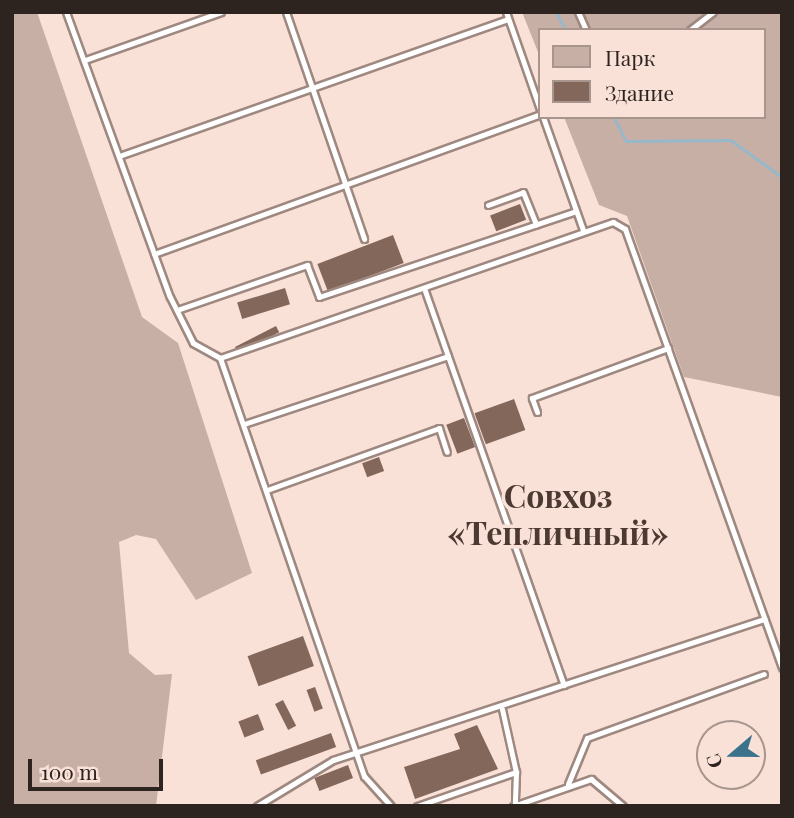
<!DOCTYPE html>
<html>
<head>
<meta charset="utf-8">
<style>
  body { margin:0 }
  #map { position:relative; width:794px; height:818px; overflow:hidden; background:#f9e1d7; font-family:"Playfair Display",serif }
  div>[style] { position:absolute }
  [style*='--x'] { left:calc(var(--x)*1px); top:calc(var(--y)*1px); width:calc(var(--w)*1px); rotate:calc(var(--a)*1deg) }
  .green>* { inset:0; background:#c8afa5 }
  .stream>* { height:2.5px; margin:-1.25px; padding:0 1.25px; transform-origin:1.25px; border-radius:1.25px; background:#97b8c8 }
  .building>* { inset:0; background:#84675b; transform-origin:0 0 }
  .roads { filter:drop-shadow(2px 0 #9e8880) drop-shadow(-2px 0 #9e8880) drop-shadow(0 2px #9e8880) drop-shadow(0 -2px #9e8880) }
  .lane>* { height:5px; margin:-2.5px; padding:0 2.5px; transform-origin:2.5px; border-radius:2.5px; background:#fff }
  span { translate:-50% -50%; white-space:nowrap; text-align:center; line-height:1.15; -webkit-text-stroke:7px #f9e1d7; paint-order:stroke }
  .district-label { font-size:32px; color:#4c3931; font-weight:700 }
  .frame { position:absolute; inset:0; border:14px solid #2d2420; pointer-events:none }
  .legend { position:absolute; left:538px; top:28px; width:228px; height:91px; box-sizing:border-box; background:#f9e1d7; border:2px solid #a7958e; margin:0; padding:9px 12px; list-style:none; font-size:21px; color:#2d2420 }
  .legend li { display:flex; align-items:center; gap:14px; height:35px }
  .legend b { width:35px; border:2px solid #a7958e }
  .north { position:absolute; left:696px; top:720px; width:70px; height:70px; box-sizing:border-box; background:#f9e1d7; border:2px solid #a7958e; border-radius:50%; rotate:250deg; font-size:19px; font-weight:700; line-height:28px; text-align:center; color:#2d2420 }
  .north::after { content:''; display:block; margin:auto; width:24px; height:32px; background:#3b738d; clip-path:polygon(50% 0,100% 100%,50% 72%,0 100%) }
  .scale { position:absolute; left:28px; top:759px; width:135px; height:32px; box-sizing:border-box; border:4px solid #2d2420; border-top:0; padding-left:9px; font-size:21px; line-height:24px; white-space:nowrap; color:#2d2420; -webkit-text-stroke:5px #f9e1d7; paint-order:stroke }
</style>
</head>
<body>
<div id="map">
  <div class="green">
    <i style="clip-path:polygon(12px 12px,37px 12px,142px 317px,178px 343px,252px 573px,196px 600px,156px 539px,136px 535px,119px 542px,129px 653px,155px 675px,172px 674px,156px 806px,12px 806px)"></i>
    <i style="clip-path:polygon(522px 12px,782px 12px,782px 397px,684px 377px,627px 216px,599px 205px,564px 117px,764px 117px,764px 30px,540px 30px,540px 57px)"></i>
  </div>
  <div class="stream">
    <i style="--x:556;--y:12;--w:21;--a:61"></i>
    <i style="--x:614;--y:117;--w:27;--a:63"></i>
    <i style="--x:626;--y:141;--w:105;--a:-0.5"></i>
    <i style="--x:731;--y:140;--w:63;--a:36"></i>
  </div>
  <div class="building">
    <i style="left:520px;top:204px;width:17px;height:32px;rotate:69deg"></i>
    <i style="left:393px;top:235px;width:30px;height:81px;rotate:69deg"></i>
    <i style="left:285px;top:288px;width:17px;height:50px;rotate:73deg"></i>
    <i style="left:276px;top:326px;width:7px;height:46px;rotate:63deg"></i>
    <i style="left:514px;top:399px;width:33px;height:42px;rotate:70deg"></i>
    <i style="left:464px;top:418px;width:31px;height:19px;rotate:69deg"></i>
    <i style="left:379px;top:457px;width:15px;height:18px;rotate:70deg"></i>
    <i style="left:303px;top:636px;width:32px;height:59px;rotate:70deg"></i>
    <i style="left:315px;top:687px;width:23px;height:9px;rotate:70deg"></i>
    <i style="left:283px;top:700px;width:29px;height:9px;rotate:63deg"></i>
    <i style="left:258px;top:714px;width:17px;height:21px;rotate:69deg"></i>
    <i style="clip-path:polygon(477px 725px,498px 769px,415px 799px,404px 767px,460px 749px,454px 734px)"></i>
    <i style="left:331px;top:733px;width:15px;height:80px;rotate:70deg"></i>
    <i style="left:348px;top:765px;width:14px;height:36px;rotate:69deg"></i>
  </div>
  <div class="roads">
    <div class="lane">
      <i style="--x:66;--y:12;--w:303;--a:70"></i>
      <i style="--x:170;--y:297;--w:51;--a:63.4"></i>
      <i style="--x:193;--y:343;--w:31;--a:29"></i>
      <i style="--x:220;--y:358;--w:442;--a:71"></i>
      <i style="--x:364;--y:776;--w:40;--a:48"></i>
      <i style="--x:286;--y:12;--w:240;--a:71"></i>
      <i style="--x:506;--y:12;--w:103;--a:70.7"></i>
      <i style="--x:578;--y:12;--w:20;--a:66"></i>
      <i style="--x:690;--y:30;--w:29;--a:-38"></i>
      <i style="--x:85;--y:60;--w:144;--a:-19.4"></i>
      <i style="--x:543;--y:117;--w:120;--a:70.5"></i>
      <i style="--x:119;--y:156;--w:412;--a:-19.4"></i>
      <i style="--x:488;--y:205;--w:37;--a:-20"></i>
      <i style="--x:523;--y:192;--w:35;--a:68"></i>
      <i style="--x:154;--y:254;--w:411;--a:-19.9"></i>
      <i style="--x:424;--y:288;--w:421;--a:70.6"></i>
      <i style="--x:177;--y:310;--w:138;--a:-19.1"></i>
      <i style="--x:307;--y:265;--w:34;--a:69"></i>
      <i style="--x:319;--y:297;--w:271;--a:-18.5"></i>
      <i style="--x:220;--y:358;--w:416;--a:-19.1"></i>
      <i style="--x:613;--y:222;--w:14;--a:30"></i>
      <i style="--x:625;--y:229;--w:466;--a:70.3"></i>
      <i style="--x:537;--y:412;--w:15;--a:-110"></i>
      <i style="--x:532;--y:398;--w:145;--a:-20.2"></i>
      <i style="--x:244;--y:424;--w:215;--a:-18.4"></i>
      <i style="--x:267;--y:490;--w:183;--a:-19.8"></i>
      <i style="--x:439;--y:428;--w:25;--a:72"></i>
      <i style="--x:502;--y:709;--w:65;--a:77.5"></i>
      <i style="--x:516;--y:772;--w:32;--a:92"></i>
      <i style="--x:568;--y:784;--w:50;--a:-67.6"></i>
      <i style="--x:587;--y:738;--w:188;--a:-19.9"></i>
      <i style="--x:257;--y:806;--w:89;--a:-31.2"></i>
      <i style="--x:333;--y:760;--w:454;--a:-18.1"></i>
      <i style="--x:417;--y:806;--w:105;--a:-19"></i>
      <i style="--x:513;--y:806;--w:83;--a:-19.1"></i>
      <i style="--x:591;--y:779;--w:42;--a:40.2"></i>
    </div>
  </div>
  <div class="district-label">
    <span style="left:558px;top:514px">Совхоз<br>«Тепличный»</span>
  </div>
  <div class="frame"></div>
  <ul class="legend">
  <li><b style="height:19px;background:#c8afa5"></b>Парк</li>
  <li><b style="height:19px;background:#84675b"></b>Здание</li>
  </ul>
  <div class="north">С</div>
  <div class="scale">100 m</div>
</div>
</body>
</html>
